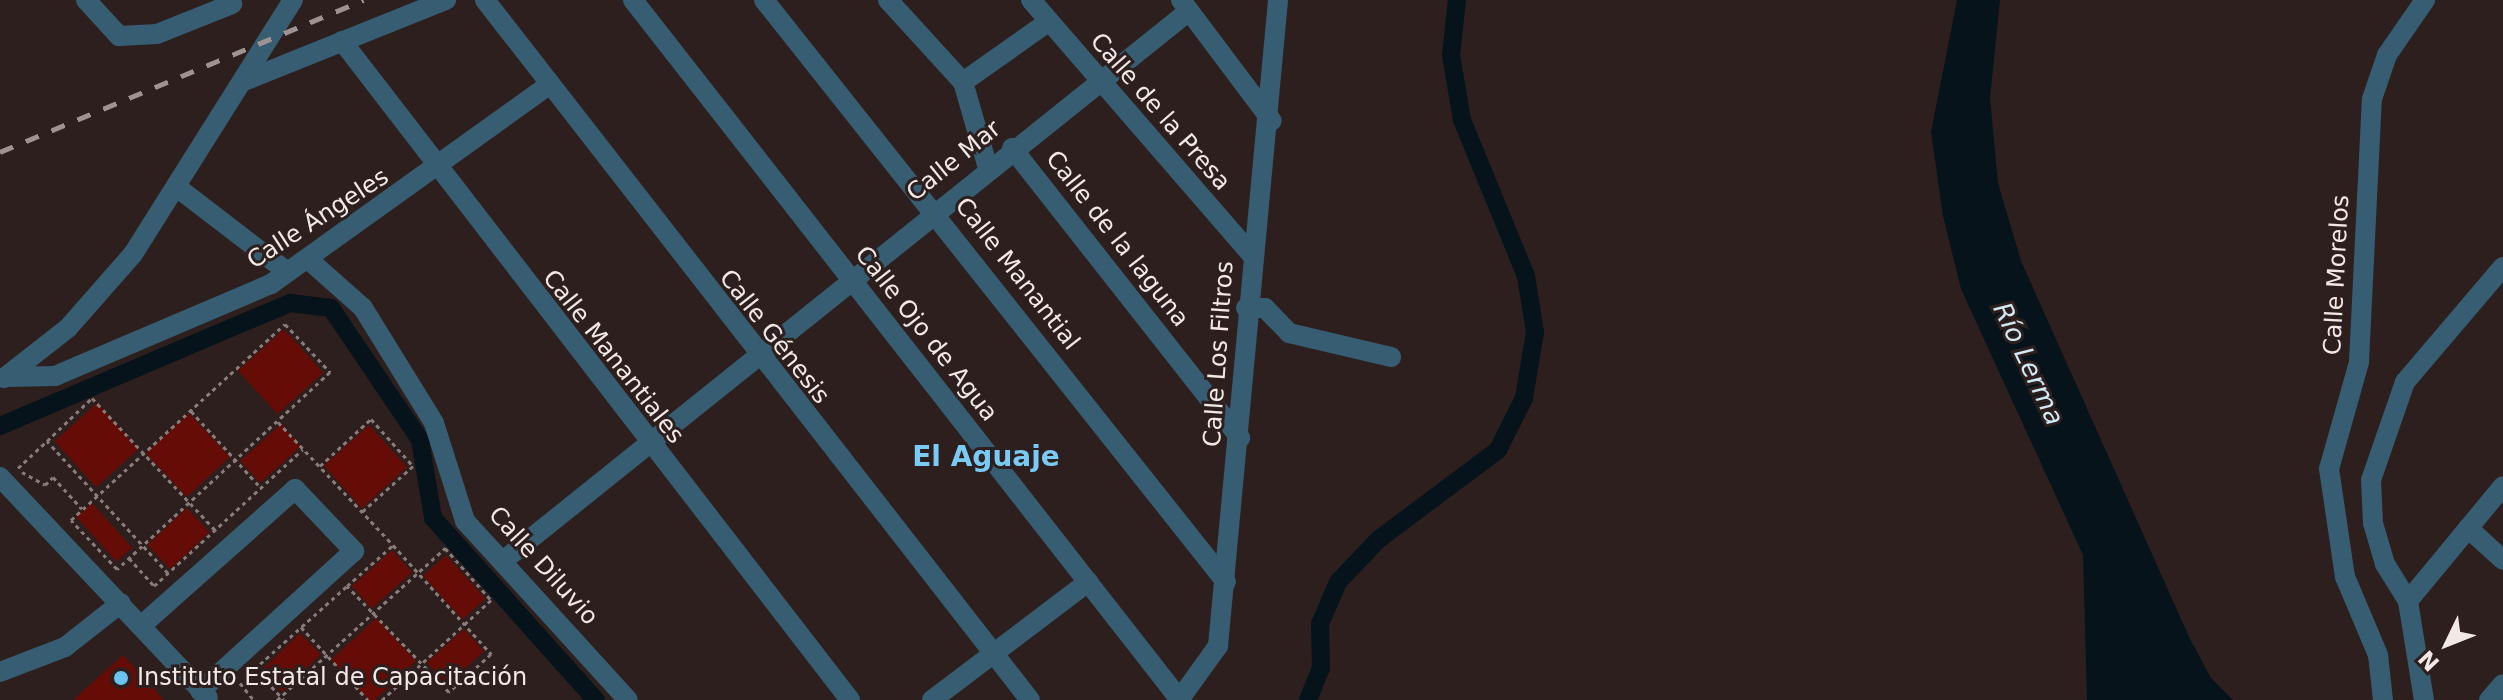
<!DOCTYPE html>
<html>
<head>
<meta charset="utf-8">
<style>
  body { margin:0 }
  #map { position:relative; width:2503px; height:700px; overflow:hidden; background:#2c1f1d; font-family:"DejaVu Sans",sans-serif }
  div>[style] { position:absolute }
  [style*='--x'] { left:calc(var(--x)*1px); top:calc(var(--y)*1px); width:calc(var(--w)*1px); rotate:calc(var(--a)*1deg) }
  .water>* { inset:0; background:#06131a }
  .canal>* { height:18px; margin:-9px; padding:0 9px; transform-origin:9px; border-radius:9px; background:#06131a }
  .building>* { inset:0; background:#650c07; transform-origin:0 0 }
  .path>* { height:3px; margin-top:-1.5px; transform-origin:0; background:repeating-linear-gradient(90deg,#897d7b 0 4px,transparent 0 8px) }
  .minor>* { height:20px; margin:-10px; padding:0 10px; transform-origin:10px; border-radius:10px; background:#375d72 }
  .rail>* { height:5px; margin-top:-2.5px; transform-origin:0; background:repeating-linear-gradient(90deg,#9e9391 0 14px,transparent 0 28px) }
  .dots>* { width:22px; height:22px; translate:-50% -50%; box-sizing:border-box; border:4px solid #2c1f1d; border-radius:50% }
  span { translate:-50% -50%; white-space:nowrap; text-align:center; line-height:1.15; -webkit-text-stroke:6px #2c1f1d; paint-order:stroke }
  .street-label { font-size:24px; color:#f2e9e7 }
  .poi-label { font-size:24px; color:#f2e9e7 }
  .left { translate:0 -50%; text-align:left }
  .water-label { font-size:26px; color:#d1e8f5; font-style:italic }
  .quarter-label { font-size:28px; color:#79caf5; font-weight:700 }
  .north { position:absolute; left:2407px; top:604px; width:80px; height:80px; -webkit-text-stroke:6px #2c1f1d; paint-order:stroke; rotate:227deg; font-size:22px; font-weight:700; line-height:32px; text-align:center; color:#f2e9e7 }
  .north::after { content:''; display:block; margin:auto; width:28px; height:36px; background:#f2e9e7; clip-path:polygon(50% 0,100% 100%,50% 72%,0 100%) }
</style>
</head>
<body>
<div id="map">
  <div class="water">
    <i style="clip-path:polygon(1957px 0,2000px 0,1990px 98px,1998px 183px,2021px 261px,2190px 639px,2211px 678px,2233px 700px,2087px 700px,2083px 555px,1961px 289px,1943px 216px,1931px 132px)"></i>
  </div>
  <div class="canal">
    <i style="--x:0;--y:426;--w:315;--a:-23"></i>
    <i style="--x:290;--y:303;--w:41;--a:7"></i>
    <i style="--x:331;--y:308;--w:159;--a:56"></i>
    <i style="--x:420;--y:440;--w:79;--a:80.5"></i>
    <i style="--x:433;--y:518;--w:244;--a:48.2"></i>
    <i style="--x:1308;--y:700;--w:35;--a:-68"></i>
    <i style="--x:1321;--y:668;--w:44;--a:-91.3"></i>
    <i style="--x:1320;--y:624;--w:46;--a:-66.8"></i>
    <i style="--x:1338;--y:582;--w:59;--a:-46.4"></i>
    <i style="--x:1379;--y:539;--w:149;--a:-36.8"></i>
    <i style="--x:1498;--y:450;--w:58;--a:-63.4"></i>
    <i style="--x:1524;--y:398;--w:67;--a:-80.5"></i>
    <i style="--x:1535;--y:332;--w:57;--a:-99.1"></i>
    <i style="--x:1526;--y:276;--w:169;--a:-112.3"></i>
    <i style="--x:1462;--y:120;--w:66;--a:-99.6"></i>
    <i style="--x:1451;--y:55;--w:55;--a:-83.8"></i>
  </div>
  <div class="building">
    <i style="left:284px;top:329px;width:59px;height:62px;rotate:48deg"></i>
    <i style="left:97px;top:403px;width:62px;height:57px;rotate:48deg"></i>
    <i style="left:189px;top:413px;width:60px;height:59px;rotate:47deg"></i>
    <i style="left:281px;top:424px;width:30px;height:55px;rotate:48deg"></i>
    <i style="left:369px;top:425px;width:57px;height:61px;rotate:48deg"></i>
    <i style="left:92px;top:503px;width:60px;height:21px;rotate:48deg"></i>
    <i style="left:187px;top:508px;width:33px;height:54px;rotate:47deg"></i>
    <i style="left:392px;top:550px;width:30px;height:54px;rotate:48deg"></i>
    <i style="left:446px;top:555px;width:59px;height:31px;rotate:48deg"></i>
    <i style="left:376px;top:618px;width:59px;height:61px;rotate:47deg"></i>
    <i style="left:464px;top:629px;width:30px;height:50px;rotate:48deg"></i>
    <i style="left:300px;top:633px;width:30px;height:54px;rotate:46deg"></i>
    <i style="clip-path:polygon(123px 655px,164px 700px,73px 700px)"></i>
  </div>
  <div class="path">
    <i style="--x:285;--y:324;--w:66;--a:46.8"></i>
    <i style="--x:330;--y:372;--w:290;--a:137.2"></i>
    <i style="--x:117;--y:569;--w:67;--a:-133.2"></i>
    <i style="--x:71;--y:520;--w:290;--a:-42.5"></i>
    <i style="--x:191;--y:411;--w:104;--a:47.7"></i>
    <i style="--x:278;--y:422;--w:168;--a:46.9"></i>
    <i style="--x:320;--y:466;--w:69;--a:-42.7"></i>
    <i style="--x:371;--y:419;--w:63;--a:48.2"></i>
    <i style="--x:413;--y:466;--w:69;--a:138"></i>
    <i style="--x:18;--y:468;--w:40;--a:-43"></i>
    <i style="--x:22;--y:472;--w:26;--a:29"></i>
    <i style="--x:45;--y:485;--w:11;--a:-45"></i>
    <i style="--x:53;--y:477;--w:43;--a:47.8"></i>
    <i style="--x:129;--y:558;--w:38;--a:48"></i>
    <i style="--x:154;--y:586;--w:202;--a:-42.6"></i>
    <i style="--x:168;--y:573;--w:179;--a:-132.5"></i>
    <i style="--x:47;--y:441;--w:62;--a:-43.7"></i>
    <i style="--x:92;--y:398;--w:180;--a:47"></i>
    <i style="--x:301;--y:627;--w:99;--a:47.5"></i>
    <i style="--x:260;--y:664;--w:117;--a:-41.9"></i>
    <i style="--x:347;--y:586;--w:62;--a:-41.7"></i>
    <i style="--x:393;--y:545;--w:147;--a:48"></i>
    <i style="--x:491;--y:654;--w:57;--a:137.9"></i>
    <i style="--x:449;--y:692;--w:147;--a:-133.9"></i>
    <i style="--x:255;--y:669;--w:42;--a:46.9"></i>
    <i style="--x:240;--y:683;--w:22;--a:51"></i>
    <i style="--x:277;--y:700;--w:227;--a:-42.1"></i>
    <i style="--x:445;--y:548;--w:69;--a:48.5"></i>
    <i style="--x:491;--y:600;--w:148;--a:137.5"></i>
  </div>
  <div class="minor">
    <i style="--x:86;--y:0;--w:49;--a:47.5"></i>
    <i style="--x:119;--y:36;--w:38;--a:-3"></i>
    <i style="--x:157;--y:34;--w:81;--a:-21.8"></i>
    <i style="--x:485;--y:0;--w:887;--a:52.1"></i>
    <i style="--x:633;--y:0;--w:888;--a:51.99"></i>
    <i style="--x:764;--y:0;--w:743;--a:51.56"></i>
    <i style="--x:888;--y:0;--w:111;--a:47.6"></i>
    <i style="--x:963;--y:82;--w:90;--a:73.8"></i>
    <i style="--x:1031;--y:0;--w:337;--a:49.1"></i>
    <i style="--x:1181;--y:0;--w:151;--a:53.1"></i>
    <i style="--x:342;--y:41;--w:832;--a:52.37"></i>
    <i style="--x:244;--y:81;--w:218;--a:-21.9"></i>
    <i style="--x:963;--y:82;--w:104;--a:-35.2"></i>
    <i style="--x:1012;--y:148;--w:369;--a:51.8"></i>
    <i style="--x:178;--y:188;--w:136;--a:37.5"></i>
    <i style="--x:309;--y:260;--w:72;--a:41.6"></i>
    <i style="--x:363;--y:308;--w:135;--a:58.3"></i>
    <i style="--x:434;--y:423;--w:103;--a:72.4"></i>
    <i style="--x:465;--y:521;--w:242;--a:47.7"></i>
    <i style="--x:1246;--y:308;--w:19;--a:0"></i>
    <i style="--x:1265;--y:308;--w:35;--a:46"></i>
    <i style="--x:1289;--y:333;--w:105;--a:13.2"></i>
    <i style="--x:6;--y:377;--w:49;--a:-1.2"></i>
    <i style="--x:55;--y:376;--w:235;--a:-23.1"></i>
    <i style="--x:271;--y:284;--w:338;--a:-35.6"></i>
    <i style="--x:4;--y:378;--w:81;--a:-38"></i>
    <i style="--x:68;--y:328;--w:98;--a:-48.7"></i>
    <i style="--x:133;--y:254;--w:300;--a:-57.8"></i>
    <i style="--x:0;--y:477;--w:303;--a:46.7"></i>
    <i style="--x:2468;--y:528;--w:47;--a:42.4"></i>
    <i style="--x:504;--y:560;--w:878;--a:-38.71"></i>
    <i style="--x:2408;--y:601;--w:149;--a:-50.4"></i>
    <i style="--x:142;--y:625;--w:205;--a:-41.6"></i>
    <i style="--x:295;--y:489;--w:86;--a:46.4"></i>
    <i style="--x:354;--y:551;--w:208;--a:137.7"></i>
    <i style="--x:0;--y:672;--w:70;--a:-21"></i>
    <i style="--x:65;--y:647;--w:71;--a:-38.2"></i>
    <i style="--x:932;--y:700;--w:196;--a:-37.1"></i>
    <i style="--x:1179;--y:700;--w:67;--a:-54.2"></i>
    <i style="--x:1218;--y:646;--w:649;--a:-84.69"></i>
    <i style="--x:2383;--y:700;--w:45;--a:-96.3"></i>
    <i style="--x:2378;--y:655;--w:85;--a:-112.9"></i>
    <i style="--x:2345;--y:577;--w:109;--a:-98.4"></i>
    <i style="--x:2329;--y:469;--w:111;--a:-74.3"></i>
    <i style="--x:2359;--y:362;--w:263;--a:-87.2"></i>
    <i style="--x:2372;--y:99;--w:46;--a:-71.2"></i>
    <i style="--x:2387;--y:55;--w:67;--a:-55.4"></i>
    <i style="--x:2424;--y:700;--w:100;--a:-99.2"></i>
    <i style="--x:2408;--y:601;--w:44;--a:-121.9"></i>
    <i style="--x:2385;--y:564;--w:43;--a:-106.3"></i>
    <i style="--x:2373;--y:523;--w:43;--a:-92.7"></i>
    <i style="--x:2371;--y:480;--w:104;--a:-70.9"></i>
    <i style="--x:2405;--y:382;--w:151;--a:-49.6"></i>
    <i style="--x:2489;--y:700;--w:21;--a:-49"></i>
  </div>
  <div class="rail">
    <i style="--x:0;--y:152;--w:394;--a:-22.7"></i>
  </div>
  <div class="dots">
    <i style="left:121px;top:678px;background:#6ac3f1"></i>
  </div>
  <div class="street-label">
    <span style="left:1160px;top:112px;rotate:49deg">Calle de la Presa</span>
    <span style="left:954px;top:161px;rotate:-39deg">Calle Mar</span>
    <span style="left:318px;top:219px;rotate:-33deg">Calle Ángeles</span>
    <span style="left:1117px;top:239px;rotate:52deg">Calle de la laguna</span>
    <span style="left:1017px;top:274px;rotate:52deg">Calle Manantial</span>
    <span style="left:2337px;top:275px;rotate:-87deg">Calle Morelos</span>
    <span style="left:926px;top:334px;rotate:52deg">Calle Ojo de Agua</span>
    <span style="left:774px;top:337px;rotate:52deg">Calle Génesis</span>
    <span style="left:1219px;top:354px;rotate:-86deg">Calle Los Filtros</span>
    <span style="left:613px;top:357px;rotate:52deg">Calle Manantiales</span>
    <span style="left:543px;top:566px;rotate:48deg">Calle Diluvio</span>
  </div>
  <div class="poi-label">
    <span class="left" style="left:137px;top:678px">Instituto Estatal de Capacitación</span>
  </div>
  <div class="water-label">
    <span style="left:2028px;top:364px;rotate:65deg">Río Lerma</span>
  </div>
  <div class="quarter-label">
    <span style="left:986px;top:457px">El Aguaje</span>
  </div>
  <div class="north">N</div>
</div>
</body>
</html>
